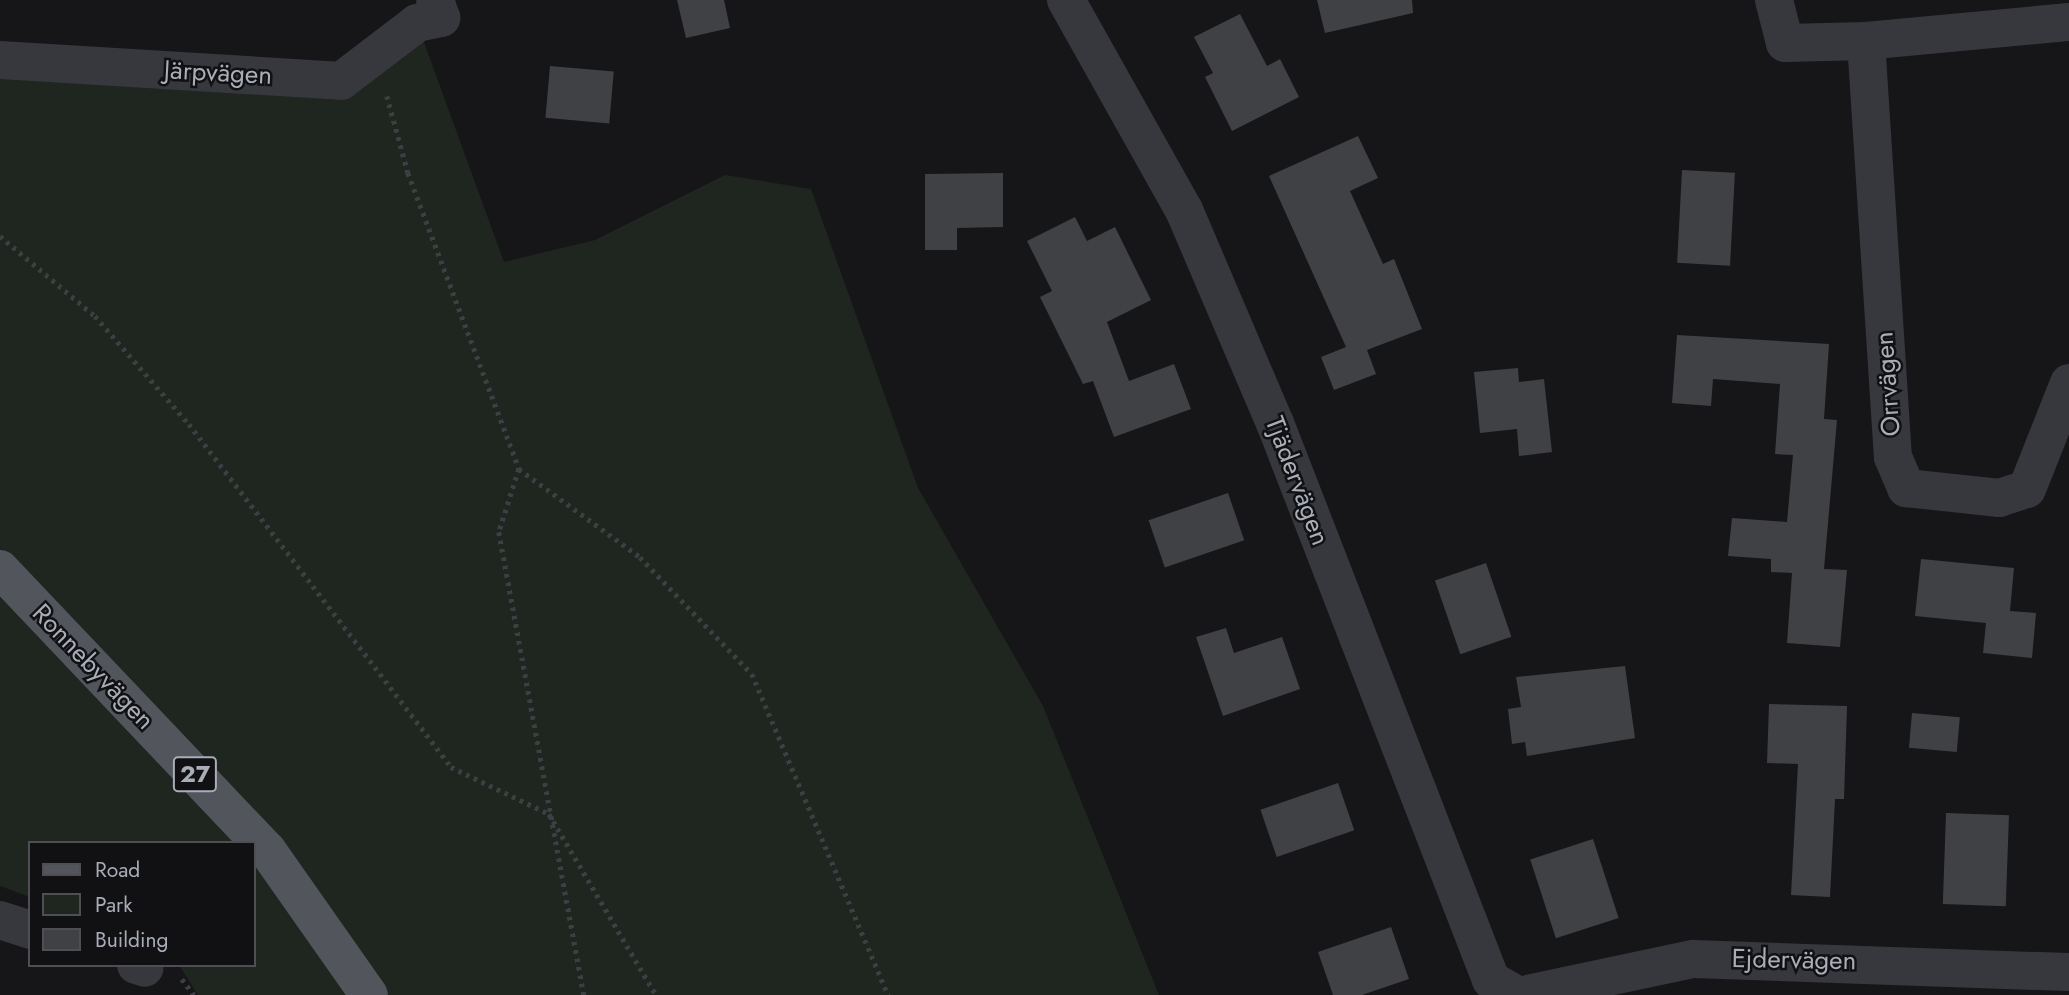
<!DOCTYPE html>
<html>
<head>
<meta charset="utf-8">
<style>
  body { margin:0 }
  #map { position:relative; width:2069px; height:995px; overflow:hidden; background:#161618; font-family:Jost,sans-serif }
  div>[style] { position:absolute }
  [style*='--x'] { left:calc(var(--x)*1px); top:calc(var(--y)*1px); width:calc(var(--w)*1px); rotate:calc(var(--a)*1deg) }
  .green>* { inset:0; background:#1e261f }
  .building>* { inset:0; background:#404145; transform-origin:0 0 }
  .path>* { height:4.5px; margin-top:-2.25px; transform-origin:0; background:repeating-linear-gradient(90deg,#3d3f44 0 3.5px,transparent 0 8.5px) }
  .minor>* { height:38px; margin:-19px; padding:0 19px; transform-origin:19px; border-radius:19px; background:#37383d }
  .major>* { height:38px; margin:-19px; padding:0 19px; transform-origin:19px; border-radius:19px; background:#53555c }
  span { translate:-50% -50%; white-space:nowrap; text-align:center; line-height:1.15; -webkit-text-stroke:5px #111113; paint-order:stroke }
  .shield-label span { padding:2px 5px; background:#111113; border:2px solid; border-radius:5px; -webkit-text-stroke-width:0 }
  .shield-label { font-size:24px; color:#a8adb8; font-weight:700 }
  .street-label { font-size:26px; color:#a8adb8 }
  .legend { position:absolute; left:28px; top:841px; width:228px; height:126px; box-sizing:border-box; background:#111113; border:2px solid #4d4f55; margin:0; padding:9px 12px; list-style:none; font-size:21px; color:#a8adb8 }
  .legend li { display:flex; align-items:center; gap:14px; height:35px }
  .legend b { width:35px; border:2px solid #4d4f55 }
</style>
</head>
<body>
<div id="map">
  <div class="green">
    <i style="clip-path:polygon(417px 23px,504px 262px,595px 240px,725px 175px,811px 189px,918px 488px,1043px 706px,1159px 995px,198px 995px,179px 965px,254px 965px,254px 843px,30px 843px,30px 897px,0 886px,0 60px,341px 81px)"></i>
  </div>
  <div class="building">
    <i style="clip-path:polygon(677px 0,724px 0,730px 28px,686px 38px)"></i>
    <i style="clip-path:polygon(1317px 0,1412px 0,1413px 13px,1325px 33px)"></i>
    <i style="clip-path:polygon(1240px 14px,1267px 66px,1280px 59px,1299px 97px,1232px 131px,1205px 77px,1213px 73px,1194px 37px)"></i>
    <i style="left:550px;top:66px;width:64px;height:52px;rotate:5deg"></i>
    <i style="clip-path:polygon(1358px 136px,1378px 178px,1350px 191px,1383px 264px,1394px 259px,1422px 329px,1367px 350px,1376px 374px,1334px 390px,1321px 357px,1346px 347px,1269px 176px)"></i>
    <i style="left:1682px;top:170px;width:53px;height:93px;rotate:3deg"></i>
    <i style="clip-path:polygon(1003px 173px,1003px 227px,957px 228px,957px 250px,925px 250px,925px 174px)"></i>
    <i style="clip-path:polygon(1075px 217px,1087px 241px,1115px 227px,1151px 300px,1107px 322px,1129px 381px,1174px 364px,1191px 409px,1114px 437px,1093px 381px,1083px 384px,1040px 297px,1052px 291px,1027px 241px)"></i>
    <i style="clip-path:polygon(1677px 335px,1829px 344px,1824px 419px,1837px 420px,1824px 569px,1847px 570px,1840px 647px,1787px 643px,1792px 573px,1771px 572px,1771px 559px,1728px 556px,1732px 518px,1787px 522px,1793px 455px,1775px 454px,1780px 384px,1713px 379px,1711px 406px,1672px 403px)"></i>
    <i style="clip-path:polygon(1518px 368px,1519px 382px,1544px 379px,1552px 452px,1519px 456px,1517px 429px,1480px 433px,1474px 372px)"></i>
    <i style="left:1228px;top:493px;width:50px;height:84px;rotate:71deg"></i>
    <i style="clip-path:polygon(1921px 559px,2014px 568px,2010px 611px,2036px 613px,2032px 658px,1983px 653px,1986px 623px,1915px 616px)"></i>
    <i style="left:1486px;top:563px;width:78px;height:54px;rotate:71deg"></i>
    <i style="clip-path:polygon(1226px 628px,1234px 653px,1282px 637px,1300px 689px,1223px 716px,1196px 637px)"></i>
    <i style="clip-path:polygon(1625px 666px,1635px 738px,1527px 756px,1525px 742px,1512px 744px,1508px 709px,1521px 707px,1516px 677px)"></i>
    <i style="clip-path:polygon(1769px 704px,1847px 706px,1844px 799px,1835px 799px,1830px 897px,1791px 895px,1798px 764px,1767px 763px)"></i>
    <i style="left:1912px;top:713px;width:48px;height:35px;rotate:5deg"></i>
    <i style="left:1338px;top:783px;width:50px;height:82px;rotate:71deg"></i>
    <i style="left:1946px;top:813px;width:63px;height:91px;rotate:2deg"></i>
    <i style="left:1593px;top:839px;width:83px;height:66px;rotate:72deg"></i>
    <i style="clip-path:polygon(1391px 927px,1409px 979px,1362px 995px,1333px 995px,1318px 952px)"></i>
  </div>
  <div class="path">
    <i style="--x:387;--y:96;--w:80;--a:74.7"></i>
    <i style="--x:408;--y:173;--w:316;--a:69.4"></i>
    <i style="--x:519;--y:469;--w:150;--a:36"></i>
    <i style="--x:640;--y:557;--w:162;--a:46.3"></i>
    <i style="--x:752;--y:674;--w:349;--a:67"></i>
    <i style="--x:0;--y:236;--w:124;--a:40.1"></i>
    <i style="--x:95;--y:316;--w:143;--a:49"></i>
    <i style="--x:189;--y:424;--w:432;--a:52.6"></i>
    <i style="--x:451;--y:767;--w:109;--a:25.6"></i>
    <i style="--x:549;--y:814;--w:210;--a:59.4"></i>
    <i style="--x:519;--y:469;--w:66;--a:107.6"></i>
    <i style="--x:499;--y:532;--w:471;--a:79.6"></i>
    <i style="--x:182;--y:979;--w:20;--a:53"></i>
  </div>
  <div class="minor">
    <i style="--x:1066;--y:0;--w:241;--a:60.7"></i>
    <i style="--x:1184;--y:210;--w:232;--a:66.9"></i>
    <i style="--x:1275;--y:423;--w:597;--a:68.8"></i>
    <i style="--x:1491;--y:980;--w:30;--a:30"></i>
    <i style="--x:1774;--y:0;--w:44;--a:75.7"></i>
    <i style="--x:1785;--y:43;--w:81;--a:-1.4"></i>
    <i style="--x:2069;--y:22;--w:204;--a:174.7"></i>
    <i style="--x:1866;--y:41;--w:417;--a:86.3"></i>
    <i style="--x:1893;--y:457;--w:34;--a:67"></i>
    <i style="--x:1906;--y:488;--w:94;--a:6.1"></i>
    <i style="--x:1999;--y:498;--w:29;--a:-18"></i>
    <i style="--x:2027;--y:489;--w:114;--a:-68.4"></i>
    <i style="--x:0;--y:60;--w:342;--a:3.5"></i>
    <i style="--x:341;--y:81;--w:96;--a:-37.3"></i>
    <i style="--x:417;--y:23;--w:25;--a:-12"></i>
    <i style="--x:441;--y:18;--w:19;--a:-108"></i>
    <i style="--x:0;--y:920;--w:32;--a:18"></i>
    <i style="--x:136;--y:965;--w:9;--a:18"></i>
    <i style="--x:1523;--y:995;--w:174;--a:-12"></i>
    <i style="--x:1693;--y:959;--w:376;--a:2"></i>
  </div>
  <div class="major">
    <i style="--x:0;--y:569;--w:388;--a:46.5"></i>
    <i style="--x:267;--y:850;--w:177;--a:54.9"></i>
  </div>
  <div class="shield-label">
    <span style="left:195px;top:774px">27</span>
  </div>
  <div class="street-label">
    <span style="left:218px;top:73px;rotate:3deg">Järpvägen</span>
    <span style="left:1888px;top:384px;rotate:-94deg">Orrvägen</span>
    <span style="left:1297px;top:481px;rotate:69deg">Tjädervägen</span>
    <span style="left:93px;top:667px;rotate:46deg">Ronnebyvägen</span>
    <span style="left:1794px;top:960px;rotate:1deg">Ejdervägen</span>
  </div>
  <ul class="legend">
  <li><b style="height:9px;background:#53555c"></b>Road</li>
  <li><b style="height:19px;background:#1e261f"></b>Park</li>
  <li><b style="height:19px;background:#404145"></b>Building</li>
  </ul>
</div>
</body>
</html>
